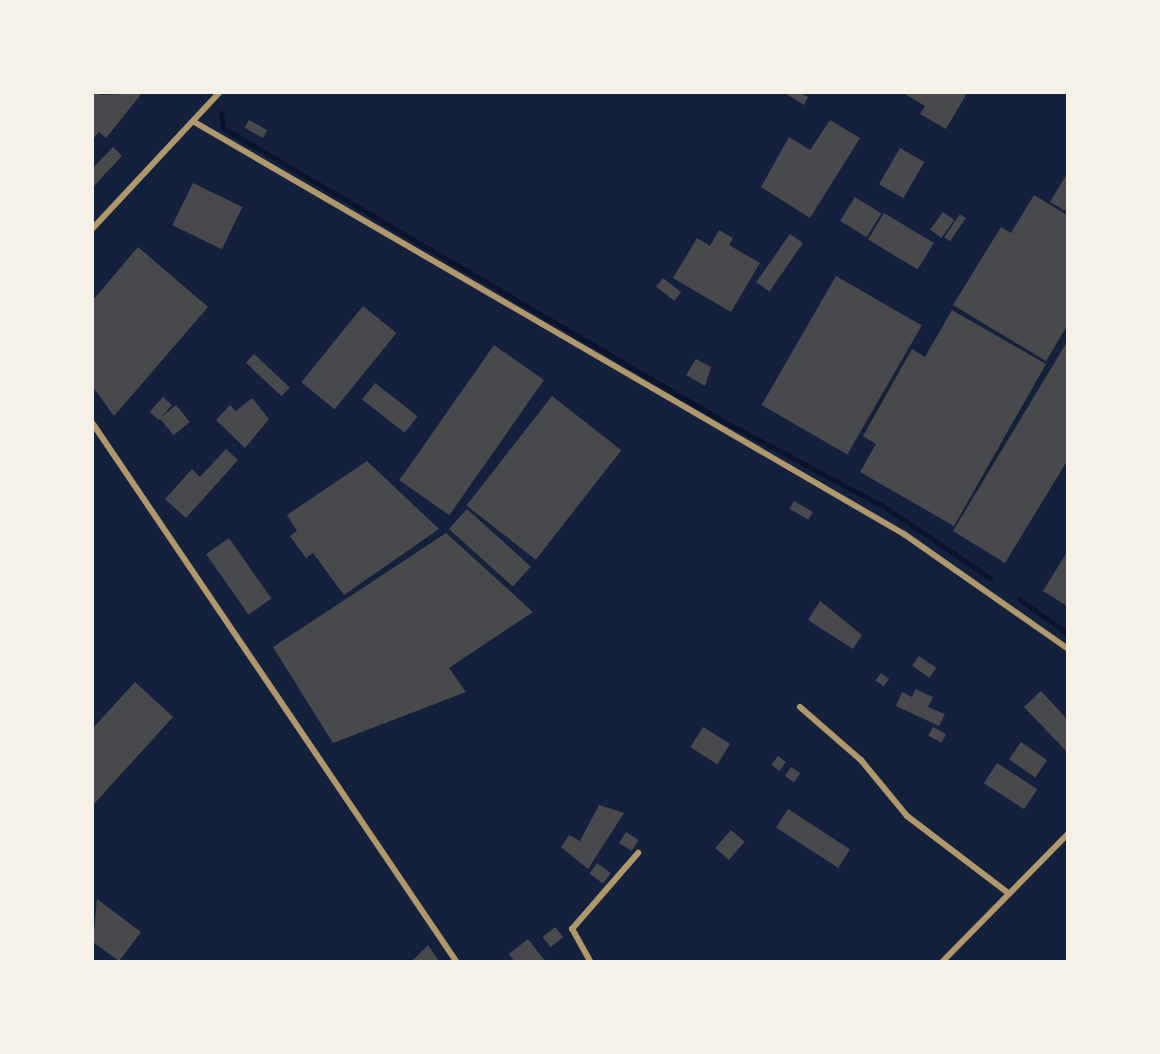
<!DOCTYPE html>
<html>
<head>
<meta charset="utf-8">
<style>
  body { margin:0 }
  #map { position:relative; width:1160px; height:1054px; overflow:hidden; background:#14213d; font-family:Figtree,sans-serif }
  div>[style] { position:absolute }
  [style*='--x'] { left:calc(var(--x)*1px); top:calc(var(--y)*1px); width:calc(var(--w)*1px); rotate:calc(var(--a)*1deg) }
  .stream>* { height:5px; margin:-2.5px; padding:0 2.5px; transform-origin:2.5px; border-radius:2.5px; background:#0b132b }
  .building>* { inset:0; background:#48494c; transform-origin:0 0 }
  .minor>* { height:6px; margin:-3px; padding:0 3px; transform-origin:3px; border-radius:3px; background:#b1986c }
  span { translate:-50% -50%; white-space:nowrap; text-align:center; line-height:1.15; -webkit-text-stroke:5px #f6f1e7; paint-order:stroke }
  .frame { position:absolute; inset:0; border:94px solid #f6f1e7; pointer-events:none }
</style>
</head>
<body>
<div id="map">
  <div class="stream">
    <i style="--x:221;--y:113;--w:15;--a:82"></i>
    <i style="--x:223;--y:128;--w:571;--a:30.38"></i>
    <i style="--x:716;--y:417;--w:189;--a:28.1"></i>
    <i style="--x:883;--y:506;--w:129;--a:33.9"></i>
    <i style="--x:1019;--y:599;--w:59;--a:35.3"></i>
  </div>
  <div class="building">
    <i style="clip-path:polygon(93px 93px,103px 95px,142px 93px,106px 138px,99px 132px,93px 139px)"></i>
    <i style="clip-path:polygon(785px 93px,801px 93px,808px 97px,804px 105px)"></i>
    <i style="clip-path:polygon(903px 93px,967px 93px,946px 129px,920px 114px,925px 106px)"></i>
    <i style="left:249px;top:120px;width:21px;height:9px;rotate:29deg"></i>
    <i style="clip-path:polygon(830px 120px,860px 138px,810px 218px,761px 187px,789px 137px,810px 150px)"></i>
    <i style="clip-path:polygon(113px 147px,122px 156px,93px 187px,93px 168px)"></i>
    <i style="left:900px;top:148px;width:28px;height:42px;rotate:30deg"></i>
    <i style="clip-path:polygon(1067px 174px,1067px 212px,1050px 202px)"></i>
    <i style="left:193px;top:183px;width:55px;height:47px;rotate:26deg"></i>
    <i style="clip-path:polygon(1034px 195px,1067px 215px,1067px 326px,1046px 361px,953px 305px,1001px 227px,1011px 233px)"></i>
    <i style="left:855px;top:197px;width:31px;height:28px;rotate:32deg"></i>
    <i style="left:943px;top:212px;width:14px;height:22px;rotate:36deg"></i>
    <i style="left:884px;top:213px;width:58px;height:31px;rotate:31deg"></i>
    <i style="left:960px;top:214px;width:7px;height:28px;rotate:34deg"></i>
    <i style="clip-path:polygon(719px 230px,733px 238px,729px 245px,760px 263px,731px 312px,673px 278px,697px 238px,710px 246px)"></i>
    <i style="left:790px;top:234px;width:16px;height:59px;rotate:35deg"></i>
    <i style="clip-path:polygon(138px 247px,208px 307px,114px 416px,93px 387px,93px 300px)"></i>
    <i style="left:836px;top:276px;width:99px;height:149px;rotate:30deg"></i>
    <i style="left:663px;top:278px;width:23px;height:11px;rotate:38deg"></i>
    <i style="left:363px;top:306px;width:43px;height:98px;rotate:39deg"></i>
    <i style="clip-path:polygon(952px 310px,1046px 364px,954px 526px,860px 472px,876px 444px,863px 436px,912px 349px,925px 357px)"></i>
    <i style="clip-path:polygon(1067px 342px,1067px 461px,1005px 563px,953px 531px)"></i>
    <i style="left:494px;top:345px;width:61px;height:165px;rotate:35deg"></i>
    <i style="left:254px;top:354px;width:49px;height:12px;rotate:43deg"></i>
    <i style="clip-path:polygon(696px 359px,711px 367px,705px 386px,686px 375px)"></i>
    <i style="left:375px;top:383px;width:54px;height:21px;rotate:38deg"></i>
    <i style="left:552px;top:396px;width:88px;height:139px;rotate:38deg"></i>
    <i style="left:163px;top:397px;width:12px;height:20px;rotate:42deg"></i>
    <i style="clip-path:polygon(252px 398px,269px 419px,245px 448px,216px 420px,230px 405px,236px 411px)"></i>
    <i style="left:176px;top:405px;width:22px;height:21px;rotate:51deg"></i>
    <i style="clip-path:polygon(226px 449px,238px 460px,186px 518px,165px 499px,192px 469px,200px 477px)"></i>
    <i style="clip-path:polygon(367px 461px,439px 529px,344px 595px,313px 553px,306px 558px,290px 536px,297px 531px,287px 515px)"></i>
    <i style="left:794px;top:501px;width:22px;height:9px;rotate:30deg"></i>
    <i style="left:467px;top:509px;width:86px;height:27px;rotate:42deg"></i>
    <i style="clip-path:polygon(446px 533px,533px 612px,449px 668px,466px 692px,333px 743px,273px 647px)"></i>
    <i style="left:229px;top:538px;width:74px;height:28px;rotate:55deg"></i>
    <i style="clip-path:polygon(1067px 552px,1067px 606px,1043px 591px)"></i>
    <i style="clip-path:polygon(820px 601px,862px 635px,853px 649px,808px 620px)"></i>
    <i style="left:919px;top:656px;width:21px;height:12px;rotate:35deg"></i>
    <i style="left:881px;top:673px;width:10px;height:9px;rotate:37deg"></i>
    <i style="clip-path:polygon(135px 682px,173px 717px,93px 805px,93px 728px)"></i>
    <i style="clip-path:polygon(915px 689px,933px 697px,928px 707px,945px 714px,939px 726px,896px 706px,902px 692px,912px 697px)"></i>
    <i style="clip-path:polygon(1041px 691px,1067px 719px,1067px 752px,1024px 707px)"></i>
    <i style="left:703px;top:727px;width:32px;height:24px;rotate:32deg"></i>
    <i style="left:933px;top:727px;width:15px;height:10px;rotate:28deg"></i>
    <i style="left:1021px;top:742px;width:32px;height:21px;rotate:35deg"></i>
    <i style="left:778px;top:756px;width:10px;height:11px;rotate:37deg"></i>
    <i style="left:997px;top:763px;width:48px;height:24px;rotate:33deg"></i>
    <i style="left:791px;top:767px;width:11px;height:11px;rotate:34deg"></i>
    <i style="clip-path:polygon(599px 805px,624px 813px,588px 869px,561px 847px,569px 835px,580px 841px)"></i>
    <i style="left:788px;top:809px;width:74px;height:22px;rotate:33deg"></i>
    <i style="left:731px;top:830px;width:18px;height:24px;rotate:41deg"></i>
    <i style="left:626px;top:832px;width:15px;height:13px;rotate:32deg"></i>
    <i style="left:597px;top:863px;width:17px;height:13px;rotate:36deg"></i>
    <i style="clip-path:polygon(97px 899px,141px 932px,119px 961px,93px 942px)"></i>
    <i style="left:555px;top:927px;width:13px;height:16px;rotate:51deg"></i>
    <i style="clip-path:polygon(528px 939px,545px 961px,514px 961px,509px 954px)"></i>
    <i style="clip-path:polygon(428px 945px,439px 961px,412px 961px)"></i>
  </div>
  <div class="minor">
    <i style="--x:196;--y:123;--w:819;--a:30.14"></i>
    <i style="--x:904;--y:534;--w:199;--a:35"></i>
    <i style="--x:93;--y:228;--w:185;--a:-47"></i>
    <i style="--x:93;--y:424;--w:648;--a:55.94"></i>
    <i style="--x:800;--y:707;--w:81;--a:41"></i>
    <i style="--x:861;--y:760;--w:72;--a:50.6"></i>
    <i style="--x:907;--y:816;--w:127;--a:37.3"></i>
    <i style="--x:590;--y:961;--w:37;--a:-119"></i>
    <i style="--x:572;--y:929;--w:101;--a:-49"></i>
    <i style="--x:943;--y:961;--w:177;--a:-45.5"></i>
  </div>
  <div class="frame"></div>
</div>
</body>
</html>
